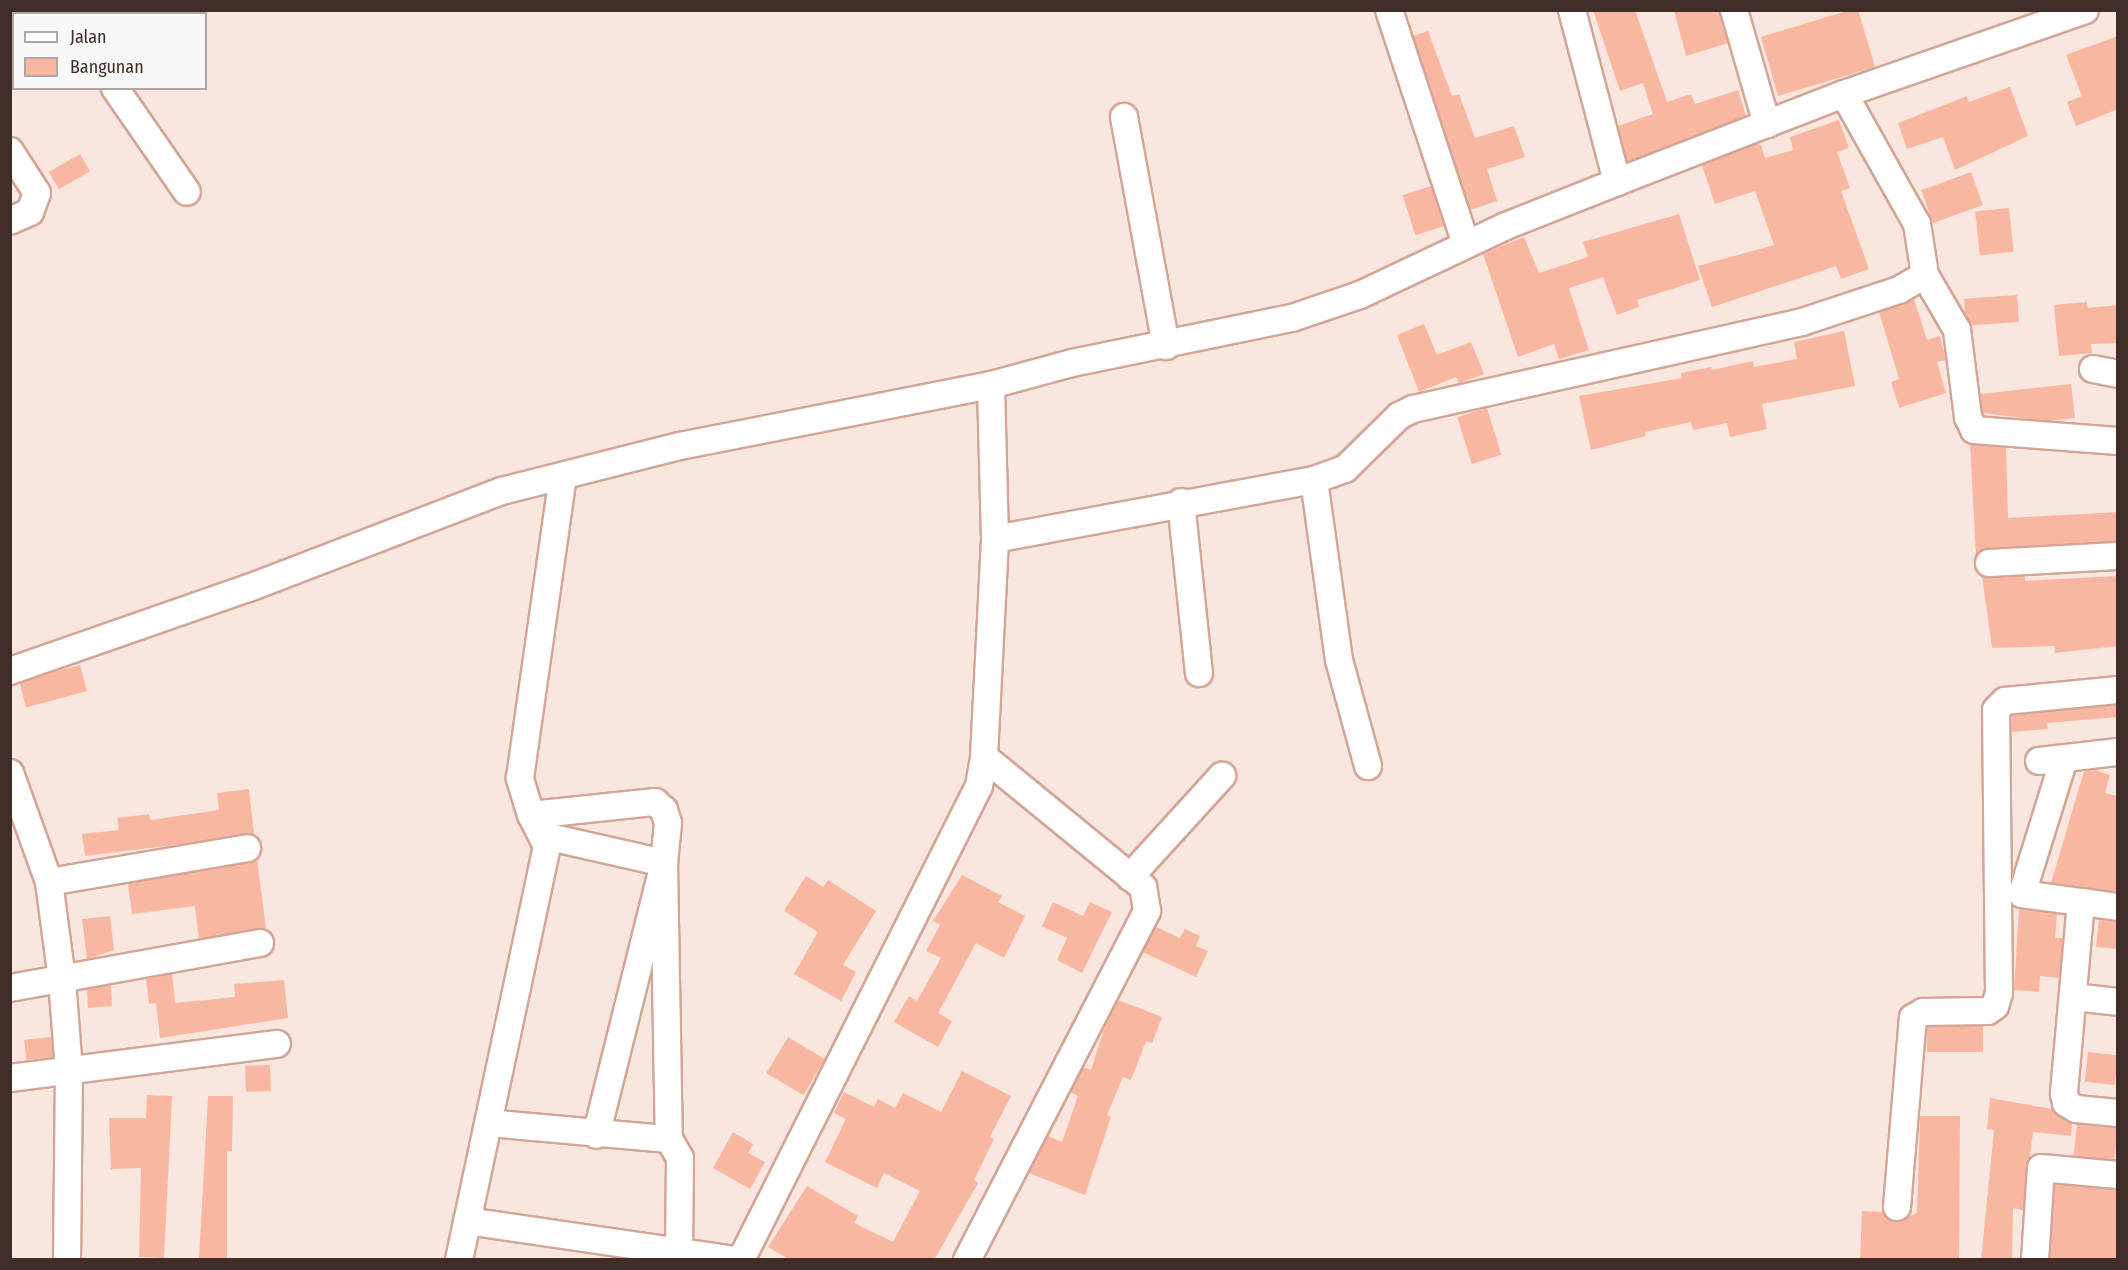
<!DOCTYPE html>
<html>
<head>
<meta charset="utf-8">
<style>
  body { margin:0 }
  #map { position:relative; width:2128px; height:1270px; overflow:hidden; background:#f9e6df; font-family:"Fira Sans Condensed",sans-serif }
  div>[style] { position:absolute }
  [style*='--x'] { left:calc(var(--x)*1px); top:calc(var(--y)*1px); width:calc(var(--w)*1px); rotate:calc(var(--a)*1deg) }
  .building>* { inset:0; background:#f9b7a1; transform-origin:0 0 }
  .roads { filter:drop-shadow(2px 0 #d3a596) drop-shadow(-2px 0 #d3a596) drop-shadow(0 2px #d3a596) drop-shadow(0 -2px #d3a596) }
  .street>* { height:26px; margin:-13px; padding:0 13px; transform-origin:13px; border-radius:13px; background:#fff }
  span { translate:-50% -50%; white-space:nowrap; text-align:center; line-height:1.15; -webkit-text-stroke:4.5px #f8f8f8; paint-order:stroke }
  .frame { position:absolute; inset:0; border:12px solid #402d27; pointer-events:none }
  .legend { position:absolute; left:12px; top:12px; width:195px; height:78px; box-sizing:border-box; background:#f8f8f8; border:2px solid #aea7a4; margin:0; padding:8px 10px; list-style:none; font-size:18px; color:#402d27 }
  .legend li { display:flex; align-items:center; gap:12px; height:30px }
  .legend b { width:30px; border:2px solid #aea7a4 }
</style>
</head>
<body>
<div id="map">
  <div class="building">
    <i style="clip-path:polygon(1593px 10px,1635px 10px,1667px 102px,1691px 94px,1695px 104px,1738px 90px,1746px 116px,1627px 162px,1618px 126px,1653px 114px,1643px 83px,1620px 91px)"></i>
    <i style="clip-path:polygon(1674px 10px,1718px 10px,1728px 43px,1686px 56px)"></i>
    <i style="clip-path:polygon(1850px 10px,1858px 10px,1875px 67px,1778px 96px,1761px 37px)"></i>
    <i style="clip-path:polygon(1428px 31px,1452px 96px,1459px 94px,1475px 138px,1514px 126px,1525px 157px,1487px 169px,1497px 201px,1470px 210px,1413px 36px)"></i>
    <i style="clip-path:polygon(2118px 36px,2118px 109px,2076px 126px,2067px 102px,2082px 96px,2066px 55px)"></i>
    <i style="clip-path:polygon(2010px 87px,2028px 136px,1955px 170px,1943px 137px,1907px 149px,1898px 123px,1967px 96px,1969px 102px)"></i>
    <i style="clip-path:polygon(1839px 120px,1849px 148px,1837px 152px,1850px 188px,1841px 191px,1869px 269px,1841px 279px,1836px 266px,1712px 307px,1698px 266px,1774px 245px,1755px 191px,1715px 204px,1702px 165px,1755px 144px,1761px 145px,1765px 158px,1793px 150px,1790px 137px)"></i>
    <i style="left:80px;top:154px;width:20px;height:36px;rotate:60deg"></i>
    <i style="left:1971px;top:172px;width:35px;height:53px;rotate:70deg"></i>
    <i style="left:1431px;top:186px;width:42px;height:30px;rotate:72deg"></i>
    <i style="left:2009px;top:208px;width:44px;height:34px;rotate:84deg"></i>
    <i style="clip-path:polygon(1679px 214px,1700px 280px,1637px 300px,1639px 307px,1617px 315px,1603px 277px,1569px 288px,1589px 350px,1559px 359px,1554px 344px,1518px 357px,1483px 254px,1524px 237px,1539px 273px,1588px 257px,1583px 242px)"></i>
    <i style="left:2017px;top:295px;width:27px;height:53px;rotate:86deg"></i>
    <i style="clip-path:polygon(1914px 299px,1927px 340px,1940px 336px,1946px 360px,1937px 362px,1946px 393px,1899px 408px,1891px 382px,1899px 379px,1879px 312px)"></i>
    <i style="clip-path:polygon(2087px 302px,2088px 308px,2118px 305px,2118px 343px,2091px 344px,2092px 353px,2059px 356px,2054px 305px)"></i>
    <i style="clip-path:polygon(1424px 324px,1437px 355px,1471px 342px,1484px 374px,1459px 383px,1456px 377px,1419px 392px,1397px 335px)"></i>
    <i style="clip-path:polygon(1844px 331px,1855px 386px,1762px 404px,1767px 429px,1730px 437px,1727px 423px,1693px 430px,1691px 422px,1645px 432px,1646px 436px,1591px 450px,1579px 396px,1682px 378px,1681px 373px,1711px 367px,1712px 370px,1753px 361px,1754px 367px,1797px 359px,1794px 342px)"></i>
    <i style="clip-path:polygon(2071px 384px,2075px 418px,2047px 421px,1983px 413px,1980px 394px)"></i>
    <i style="left:1487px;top:408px;width:49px;height:31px;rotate:73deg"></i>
    <i style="clip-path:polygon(1970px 444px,2006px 447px,2008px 518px,2118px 512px,2118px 541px,1988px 548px,1976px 556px)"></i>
    <i style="clip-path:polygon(1982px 576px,2025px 576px,2025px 581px,2118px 576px,2118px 646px,2055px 653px,2054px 646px,1992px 648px)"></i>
    <i style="left:80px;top:665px;width:27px;height:63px;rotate:75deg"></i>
    <i style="clip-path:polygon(2118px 705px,2118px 717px,2047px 723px,2048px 729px,2011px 732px,2012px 715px)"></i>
    <i style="clip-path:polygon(2095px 770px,2110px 775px,2105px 793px,2118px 796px,2117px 892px,2051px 883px,2084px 771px)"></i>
    <i style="clip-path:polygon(249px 789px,254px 835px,85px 856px,82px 834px,119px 830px,117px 818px,149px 814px,150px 820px,219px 810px,217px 793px)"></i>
    <i style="clip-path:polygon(257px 859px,266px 929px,199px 939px,195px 906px,132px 914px,128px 884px)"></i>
    <i style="clip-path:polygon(962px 875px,1002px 896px,998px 902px,1025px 916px,1004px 958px,976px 943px,938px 1013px,952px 1021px,938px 1047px,894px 1022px,909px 996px,917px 1001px,941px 958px,926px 951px,940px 925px,933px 921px)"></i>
    <i style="clip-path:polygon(806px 876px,823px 887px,828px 880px,876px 911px,843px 965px,856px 972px,841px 1001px,794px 974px,818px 932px,784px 911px)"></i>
    <i style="clip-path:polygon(1053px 902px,1083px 916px,1090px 902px,1112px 912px,1082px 973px,1057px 960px,1067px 938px,1042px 926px)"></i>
    <i style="clip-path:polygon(2019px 909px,2057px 914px,2055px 938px,2063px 938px,2059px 978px,2040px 976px,2039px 992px,2014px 990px)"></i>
    <i style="clip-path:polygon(110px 916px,114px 950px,87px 959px,82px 919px)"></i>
    <i style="clip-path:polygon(2099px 920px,2118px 922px,2118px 949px,2096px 947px)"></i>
    <i style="clip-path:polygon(1156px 927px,1180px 938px,1185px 929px,1200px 936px,1196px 946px,1208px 951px,1196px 977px,1143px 952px)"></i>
    <i style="clip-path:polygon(172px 974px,175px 1003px,235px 997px,234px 984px,284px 980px,288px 1018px,160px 1038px,156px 1003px,149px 1004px,146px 979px)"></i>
    <i style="clip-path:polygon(111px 985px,112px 1006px,88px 1008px,87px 989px)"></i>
    <i style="clip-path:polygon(1118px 1000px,1162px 1017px,1152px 1043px,1146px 1041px,1131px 1080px,1123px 1077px,1107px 1115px,1111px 1117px,1085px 1195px,1029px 1173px,1048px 1136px,1062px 1142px,1078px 1096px,1070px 1092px,1083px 1067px,1091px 1070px,1105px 1026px)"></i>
    <i style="left:1983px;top:1026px;width:26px;height:56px;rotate:90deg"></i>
    <i style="left:51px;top:1037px;width:20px;height:27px;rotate:84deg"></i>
    <i style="left:788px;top:1037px;width:43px;height:42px;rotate:31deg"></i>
    <i style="left:2088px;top:1052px;width:30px;height:30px;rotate:6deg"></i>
    <i style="left:270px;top:1065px;width:26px;height:25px;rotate:88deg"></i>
    <i style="clip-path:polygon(962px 1071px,1011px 1096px,990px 1137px,994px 1139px,974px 1180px,978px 1183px,934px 1260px,790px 1260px,768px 1247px,807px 1186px,858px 1216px,854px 1223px,893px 1242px,920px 1191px,884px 1173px,877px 1188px,825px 1162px,846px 1119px,834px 1113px,844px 1092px,874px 1107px,878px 1099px,895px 1108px,903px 1093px,941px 1112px)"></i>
    <i style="clip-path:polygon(147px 1095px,172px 1096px,164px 1258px,139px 1257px,141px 1168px,111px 1169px,109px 1118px,146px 1118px)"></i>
    <i style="clip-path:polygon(208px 1096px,233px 1096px,232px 1151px,227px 1151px,227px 1260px,199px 1260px)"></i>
    <i style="clip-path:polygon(1990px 1098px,2052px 1109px,2072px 1123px,2071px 1136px,2033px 1132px,2023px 1210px,2013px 1208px,2012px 1260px,1981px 1260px,1994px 1130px,1987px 1129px)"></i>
    <i style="clip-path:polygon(1920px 1116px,1960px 1116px,1959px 1260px,1860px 1260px,1862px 1211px,1883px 1212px,1896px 1222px,1917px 1213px)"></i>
    <i style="left:2077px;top:1124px;width:41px;height:32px;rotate:6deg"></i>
    <i style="clip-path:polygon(733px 1132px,753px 1144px,748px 1153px,765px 1162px,750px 1189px,713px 1168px)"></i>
    <i style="clip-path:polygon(2055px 1184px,2118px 1190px,2118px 1260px,2050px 1260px)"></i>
  </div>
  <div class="roads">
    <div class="street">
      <i style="--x:61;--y:10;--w:4;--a:63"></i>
      <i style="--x:1389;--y:10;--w:246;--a:71.8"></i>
      <i style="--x:1572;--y:10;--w:178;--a:75.3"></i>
      <i style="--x:1734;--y:10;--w:119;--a:73.9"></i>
      <i style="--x:115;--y:88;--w:126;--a:55.3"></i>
      <i style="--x:1124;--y:117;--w:233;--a:79.6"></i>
      <i style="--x:10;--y:151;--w:50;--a:57.3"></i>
      <i style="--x:37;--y:193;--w:20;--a:110"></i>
      <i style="--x:30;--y:212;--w:22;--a:156"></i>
      <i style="--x:1925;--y:275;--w:64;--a:59.8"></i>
      <i style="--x:1957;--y:330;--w:88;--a:82.8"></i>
      <i style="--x:1968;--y:417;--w:14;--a:65"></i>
      <i style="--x:1974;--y:430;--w:144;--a:4.4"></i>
      <i style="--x:2093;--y:369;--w:25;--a:11"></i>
      <i style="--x:1314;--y:480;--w:182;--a:82.1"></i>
      <i style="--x:1339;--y:660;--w:110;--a:74.7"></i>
      <i style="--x:1181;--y:502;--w:172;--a:84"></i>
      <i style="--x:995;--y:539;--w:324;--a:-10.5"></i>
      <i style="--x:1314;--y:480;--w:33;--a:-20"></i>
      <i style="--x:1345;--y:469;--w:76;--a:-44.5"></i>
      <i style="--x:1399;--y:416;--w:16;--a:-27"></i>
      <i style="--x:1413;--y:409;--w:399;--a:-12.6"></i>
      <i style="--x:1802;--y:322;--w:102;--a:-18.3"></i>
      <i style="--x:1899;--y:290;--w:30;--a:-30"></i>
      <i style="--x:1925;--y:275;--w:52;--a:-98.9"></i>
      <i style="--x:1917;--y:224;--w:149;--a:-119.3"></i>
      <i style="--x:1989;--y:563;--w:129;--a:-3.1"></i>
      <i style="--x:10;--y:671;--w:253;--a:-19.2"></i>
      <i style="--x:249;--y:588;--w:271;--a:-21"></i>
      <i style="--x:502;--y:491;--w:184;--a:-14.2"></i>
      <i style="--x:680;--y:446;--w:317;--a:-11.1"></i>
      <i style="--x:991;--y:385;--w:84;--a:-15.2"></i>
      <i style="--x:1072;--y:363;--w:225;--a:-11.6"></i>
      <i style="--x:1292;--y:318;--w:72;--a:-18.7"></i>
      <i style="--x:1360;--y:295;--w:161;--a:-25.3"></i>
      <i style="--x:1506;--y:226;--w:119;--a:-21.6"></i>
      <i style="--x:1617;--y:182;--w:243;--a:-21.2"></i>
      <i style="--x:1844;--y:94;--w:255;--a:-19.2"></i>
      <i style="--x:2064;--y:759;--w:141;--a:107.3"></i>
      <i style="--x:2022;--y:894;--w:60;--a:7.7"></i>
      <i style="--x:2039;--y:761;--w:80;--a:-6.5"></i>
      <i style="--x:10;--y:773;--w:116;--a:70.3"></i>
      <i style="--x:49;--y:882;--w:99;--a:82.4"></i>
      <i style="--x:62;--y:980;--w:90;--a:85.6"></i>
      <i style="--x:69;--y:1070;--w:190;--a:90.6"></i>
      <i style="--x:531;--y:815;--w:125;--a:-6"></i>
      <i style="--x:655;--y:802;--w:12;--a:42"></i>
      <i style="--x:664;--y:810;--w:14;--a:73"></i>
      <i style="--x:668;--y:823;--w:40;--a:95.7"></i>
      <i style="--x:664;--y:863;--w:276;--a:89"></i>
      <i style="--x:669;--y:1139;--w:22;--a:60"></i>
      <i style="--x:680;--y:1158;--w:91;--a:90.6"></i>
      <i style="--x:545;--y:836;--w:122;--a:12.8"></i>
      <i style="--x:664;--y:863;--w:280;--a:104"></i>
      <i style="--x:1130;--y:877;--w:137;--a:-47.7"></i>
      <i style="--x:49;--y:882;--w:201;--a:-9.7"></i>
      <i style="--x:2118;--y:907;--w:37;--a:-172"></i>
      <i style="--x:2081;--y:902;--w:193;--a:95.1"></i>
      <i style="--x:2064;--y:1094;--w:9;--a:77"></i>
      <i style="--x:2066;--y:1103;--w:12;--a:31"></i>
      <i style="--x:2076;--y:1109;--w:42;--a:5.4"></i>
      <i style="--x:10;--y:988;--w:254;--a:-10.2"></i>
      <i style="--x:2073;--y:997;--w:45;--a:6.3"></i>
      <i style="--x:10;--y:1078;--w:269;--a:-7.3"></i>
      <i style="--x:488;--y:1123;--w:182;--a:5.1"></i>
      <i style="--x:1897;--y:1207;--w:190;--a:-85.2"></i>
      <i style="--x:1913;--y:1018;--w:12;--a:-31"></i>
      <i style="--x:1923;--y:1012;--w:65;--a:-0.9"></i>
      <i style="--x:1988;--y:1011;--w:9;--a:-36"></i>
      <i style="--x:1995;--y:1006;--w:14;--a:-73"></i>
      <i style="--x:1999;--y:993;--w:283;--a:-90.6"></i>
      <i style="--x:1996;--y:710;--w:13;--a:-45"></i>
      <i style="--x:2005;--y:701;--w:114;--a:-5.6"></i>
      <i style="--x:467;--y:1221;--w:269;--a:8.3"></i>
      <i style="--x:459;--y:1260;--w:423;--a:-78"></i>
      <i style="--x:547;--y:846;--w:35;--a:-117"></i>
      <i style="--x:531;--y:815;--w:39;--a:-107"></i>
      <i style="--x:520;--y:778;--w:305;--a:-81.9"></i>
      <i style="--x:741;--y:1260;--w:530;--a:-63.34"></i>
      <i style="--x:979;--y:786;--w:29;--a:-80"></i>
      <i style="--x:984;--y:757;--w:218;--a:-87.1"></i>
      <i style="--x:995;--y:539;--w:154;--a:-91.5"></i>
      <i style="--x:967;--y:1260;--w:393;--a:-62.7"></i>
      <i style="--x:1147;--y:911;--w:24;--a:-99"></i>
      <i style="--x:1143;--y:887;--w:205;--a:-140.7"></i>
      <i style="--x:2035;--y:1260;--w:92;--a:-86.3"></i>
      <i style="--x:2041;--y:1168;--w:77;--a:5.2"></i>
    </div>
  </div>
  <div class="frame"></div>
  <ul class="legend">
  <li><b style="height:8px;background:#fff"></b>Jalan</li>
  <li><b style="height:16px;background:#f9b7a1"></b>Bangunan</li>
  </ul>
</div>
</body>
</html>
